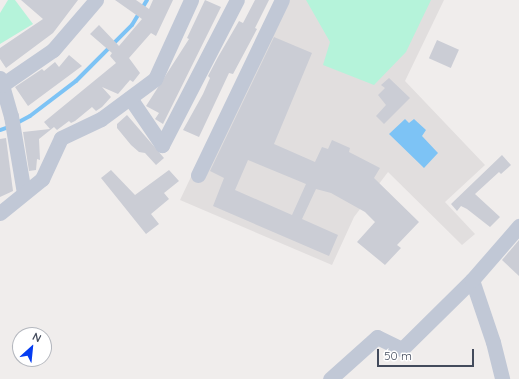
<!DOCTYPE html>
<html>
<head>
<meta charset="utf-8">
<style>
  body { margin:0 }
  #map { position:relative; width:519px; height:379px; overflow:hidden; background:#f0edec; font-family:Quicksand,sans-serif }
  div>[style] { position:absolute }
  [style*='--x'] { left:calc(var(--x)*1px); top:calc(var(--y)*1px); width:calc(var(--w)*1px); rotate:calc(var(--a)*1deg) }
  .education>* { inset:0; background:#e1dede }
  .green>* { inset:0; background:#b5f3da }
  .water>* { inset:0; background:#7dc3f5 }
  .stream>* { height:4px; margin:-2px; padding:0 2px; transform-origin:2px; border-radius:2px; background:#7dc3f5 }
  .building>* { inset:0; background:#cbcdd5; transform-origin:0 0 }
  .minor>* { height:15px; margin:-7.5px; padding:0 7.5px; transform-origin:7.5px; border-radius:7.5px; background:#c1c8d6 }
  span { translate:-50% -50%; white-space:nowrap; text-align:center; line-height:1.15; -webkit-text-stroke:3.5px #fff; paint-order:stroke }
  .north { position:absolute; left:12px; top:327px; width:40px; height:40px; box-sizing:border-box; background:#fff; border:1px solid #b4b7be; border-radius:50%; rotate:27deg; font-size:11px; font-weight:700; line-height:16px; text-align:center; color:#434b5c }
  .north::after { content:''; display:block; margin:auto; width:14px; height:18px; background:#053cf1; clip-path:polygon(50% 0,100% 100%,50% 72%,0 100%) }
  .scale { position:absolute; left:377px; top:349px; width:97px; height:18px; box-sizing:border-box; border:2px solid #434b5c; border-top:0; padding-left:5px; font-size:12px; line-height:14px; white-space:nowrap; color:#434b5c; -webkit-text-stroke:3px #fff; paint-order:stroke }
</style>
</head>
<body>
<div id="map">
  <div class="education">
    <i style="clip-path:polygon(275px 0,444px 0,405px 81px,485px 165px,445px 202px,475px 234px,462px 245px,388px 172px,354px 217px,332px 265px,180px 200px)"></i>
  </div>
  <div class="green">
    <i style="clip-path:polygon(8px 0,15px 0,33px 24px,0 44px,0 13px)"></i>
    <i style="clip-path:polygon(306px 0,431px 0,406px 52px,374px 85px,323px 65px,330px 42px)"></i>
  </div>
  <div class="water">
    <i style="clip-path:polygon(405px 119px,409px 123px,414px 119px,426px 130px,422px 136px,438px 153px,424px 168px,389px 134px)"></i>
  </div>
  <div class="stream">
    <i style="--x:15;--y:124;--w:17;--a:-28"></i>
    <i style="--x:30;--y:116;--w:58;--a:-37.3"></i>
    <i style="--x:76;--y:81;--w:79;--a:-45"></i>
    <i style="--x:132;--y:25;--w:29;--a:-59"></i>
    <i style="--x:0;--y:130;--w:9;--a:-18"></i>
  </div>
  <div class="building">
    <i style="clip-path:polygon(21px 0,78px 0,53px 33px,6px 68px,0 59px,0 48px,43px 19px)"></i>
    <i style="clip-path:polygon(115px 0,136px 0,149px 9px,153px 0,173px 0,156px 36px,151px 33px,129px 58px,140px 73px,133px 82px,130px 80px,118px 94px,102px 87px,111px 97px,102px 107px,96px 111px,92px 107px,75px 121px,71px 123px,69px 121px,57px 130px,54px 127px,39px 139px,40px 160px,37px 159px,36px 170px,29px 171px,23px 132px,50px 129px,44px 122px,116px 63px,110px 56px,112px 53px,90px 34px,99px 25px,119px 46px,142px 19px)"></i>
    <i style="clip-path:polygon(205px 0,221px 7px,163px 124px,155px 119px,159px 113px,146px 106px,189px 39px,187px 38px)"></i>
    <i style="clip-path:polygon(255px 0,269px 0,255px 28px,257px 29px,233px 74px,229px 73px,199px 137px,183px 130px,203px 94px,210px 78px,208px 76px,218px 57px,239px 21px,243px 23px)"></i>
    <i style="clip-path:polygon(evenodd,274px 37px,312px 53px,274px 144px,315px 162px,322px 147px,328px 149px,332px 140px,350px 148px,349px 152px,380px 168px,374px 178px,419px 222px,397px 245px,401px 248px,385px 265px,357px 242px,375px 222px,365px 212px,331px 193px,316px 189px,302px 219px,338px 235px,329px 256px,213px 206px,224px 178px,210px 171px,274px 37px,248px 160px,306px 184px,292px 215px,235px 190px,248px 160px)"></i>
    <i style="left:437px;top:40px;width:24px;height:20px;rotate:24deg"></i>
    <i style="clip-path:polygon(69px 55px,82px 66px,28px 106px,15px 87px,42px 69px,44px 71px,55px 62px,59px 67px)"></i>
    <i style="clip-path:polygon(389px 78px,410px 98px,384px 124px,376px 116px,386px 105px,378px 95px,385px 88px,381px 85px)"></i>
    <i style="clip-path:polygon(127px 115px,164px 158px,156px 165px,145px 153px,139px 152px,131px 145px,117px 128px,117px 124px)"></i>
    <i style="clip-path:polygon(6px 138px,13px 191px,0 197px,0 139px)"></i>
    <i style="clip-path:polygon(502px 155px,511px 165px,501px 174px,499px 172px,475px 194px,500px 217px,490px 227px,467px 209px,461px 206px,457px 211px,451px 204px)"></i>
    <i style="clip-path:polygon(111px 170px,135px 195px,169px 170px,179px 181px,164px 193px,169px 199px,151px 214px,159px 224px,146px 234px,101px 178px)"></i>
    <i style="clip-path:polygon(519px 240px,519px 276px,502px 260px)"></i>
  </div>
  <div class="minor">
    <i style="--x:0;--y:78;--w:40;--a:74"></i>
    <i style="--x:11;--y:116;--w:78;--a:80.4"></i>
    <i style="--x:2;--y:85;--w:62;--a:-34.5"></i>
    <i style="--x:53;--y:50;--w:66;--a:-49.3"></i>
    <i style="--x:130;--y:98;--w:57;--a:55.8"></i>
    <i style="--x:162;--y:145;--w:163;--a:-62.7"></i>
    <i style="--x:198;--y:175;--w:194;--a:-64.4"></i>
    <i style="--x:0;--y:213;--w:54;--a:-39"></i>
    <i style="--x:42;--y:179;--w:45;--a:-65.1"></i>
    <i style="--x:61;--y:138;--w:44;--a:-25.4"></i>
    <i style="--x:101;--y:119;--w:67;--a:-36.5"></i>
    <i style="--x:155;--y:79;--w:87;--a:-65.5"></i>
    <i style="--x:472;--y:280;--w:65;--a:71.3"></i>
    <i style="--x:493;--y:342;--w:38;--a:76"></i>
    <i style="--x:330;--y:379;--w:63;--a:-41.8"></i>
    <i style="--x:377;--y:337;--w:28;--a:26"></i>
    <i style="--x:402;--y:349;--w:98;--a:-44.6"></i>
    <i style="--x:472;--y:280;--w:72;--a:-49"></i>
  </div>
  <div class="north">N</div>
  <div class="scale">50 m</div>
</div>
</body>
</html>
